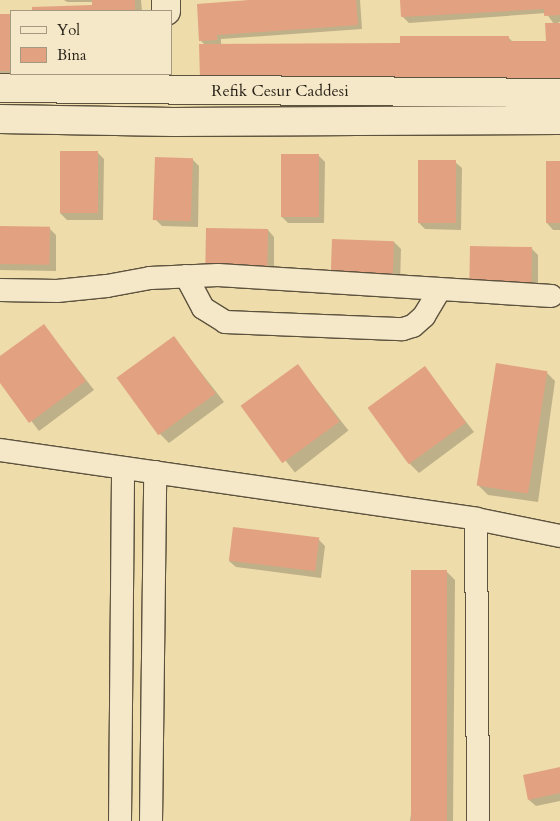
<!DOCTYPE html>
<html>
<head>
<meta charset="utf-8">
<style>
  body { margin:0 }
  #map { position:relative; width:560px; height:821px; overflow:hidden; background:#eedcaa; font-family:Cardo,serif }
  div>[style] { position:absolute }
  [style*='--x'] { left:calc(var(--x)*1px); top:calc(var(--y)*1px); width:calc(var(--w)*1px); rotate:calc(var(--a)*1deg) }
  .shadow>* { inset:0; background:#0003; transform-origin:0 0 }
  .building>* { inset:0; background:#e2a282; transform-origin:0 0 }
  .roads { filter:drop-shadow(1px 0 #5c523e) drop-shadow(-1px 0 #5c523e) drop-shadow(0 1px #5c523e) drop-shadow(0 -1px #5c523e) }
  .minor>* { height:22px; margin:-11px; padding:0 11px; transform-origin:11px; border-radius:11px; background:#f4e8c8 }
  .tertiary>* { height:28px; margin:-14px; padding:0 14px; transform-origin:14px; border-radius:14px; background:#f4e8c8 }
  span { translate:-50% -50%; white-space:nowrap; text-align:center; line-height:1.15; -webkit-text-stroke:5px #f4e8c8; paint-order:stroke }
  .street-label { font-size:16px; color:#2b241a }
  .legend { position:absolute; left:10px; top:10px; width:162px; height:65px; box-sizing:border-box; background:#f4e8c8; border:1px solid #a49a82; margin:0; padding:6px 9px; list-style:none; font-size:15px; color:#2b241a }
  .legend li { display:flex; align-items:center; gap:10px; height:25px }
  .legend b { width:25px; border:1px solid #a49a82 }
</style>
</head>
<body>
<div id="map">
  <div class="shadow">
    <i style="clip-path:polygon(64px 0,143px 0,141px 0,142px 11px,33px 11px,33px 8px,94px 6px,94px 2px,67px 2px)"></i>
    <i style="clip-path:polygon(265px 0,360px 0,362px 29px,221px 39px,221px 45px,401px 45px,508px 37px,514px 43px,547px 43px,554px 24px,546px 13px,409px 23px,402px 16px,401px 0,560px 0,560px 22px,558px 22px,560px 24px,560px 85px,205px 45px,201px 41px,198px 5px)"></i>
    <i style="clip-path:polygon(11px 15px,11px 74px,128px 74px,3px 78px,0 75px,0 16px)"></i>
    <i style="clip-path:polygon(97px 152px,104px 159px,103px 220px,67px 220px,60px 213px)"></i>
    <i style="clip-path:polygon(318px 155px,325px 162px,324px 223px,288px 223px,281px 216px)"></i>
    <i style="clip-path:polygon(192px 159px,199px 166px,198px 227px,162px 226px,155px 219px)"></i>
    <i style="clip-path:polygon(455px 162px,462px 168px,461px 230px,425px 229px,418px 222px)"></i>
    <i style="clip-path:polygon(560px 162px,560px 230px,553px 230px,547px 223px)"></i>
    <i style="clip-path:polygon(0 227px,49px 228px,56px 235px,56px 271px,0 270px)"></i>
    <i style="clip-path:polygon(268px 230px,274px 237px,274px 274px,213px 272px)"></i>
    <i style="clip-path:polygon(333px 241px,394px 242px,401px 249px,400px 285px)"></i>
    <i style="clip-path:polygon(532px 249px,538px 255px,538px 292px,477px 291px)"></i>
    <i style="clip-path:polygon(44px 326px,94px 390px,39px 431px,0 380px,0 358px)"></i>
    <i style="clip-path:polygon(174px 338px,224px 402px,169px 443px,160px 434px)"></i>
    <i style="left:298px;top:366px;width:82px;height:68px;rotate:52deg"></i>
    <i style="clip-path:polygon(424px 368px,474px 432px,419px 473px,410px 464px)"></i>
    <i style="clip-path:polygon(546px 372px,555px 381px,538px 502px,488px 495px,479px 486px)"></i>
    <i style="clip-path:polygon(318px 539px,325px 546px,321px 578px,236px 567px,229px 561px)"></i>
    <i style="clip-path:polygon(446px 571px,455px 580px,453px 821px,410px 821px)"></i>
    <i style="clip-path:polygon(560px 769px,560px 801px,536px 806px,529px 800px)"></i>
  </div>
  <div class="building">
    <i style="clip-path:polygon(92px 0,135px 0,135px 11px,32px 11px,32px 7px,92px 5px)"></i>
    <i style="clip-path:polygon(249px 0,356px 0,358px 25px,217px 35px,217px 40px,199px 41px,197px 4px)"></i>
    <i style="clip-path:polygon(400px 0,560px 0,560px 15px,544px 16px,544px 9px,401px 17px)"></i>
    <i style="left:0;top:14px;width:11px;height:57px"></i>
    <i style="clip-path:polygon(545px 23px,560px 23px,560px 79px,200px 80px,199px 44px,400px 43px,400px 36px,509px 36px,509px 41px,546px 41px)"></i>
    <i style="left:60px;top:151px;width:38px;height:62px"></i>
    <i style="left:281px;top:154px;width:38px;height:63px"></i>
    <i style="left:155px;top:157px;width:38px;height:63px;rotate:2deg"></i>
    <i style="left:418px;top:160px;width:38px;height:63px"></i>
    <i style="left:546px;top:161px;width:14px;height:62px"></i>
    <i style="left:0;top:226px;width:50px;height:38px;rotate:1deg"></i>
    <i style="left:206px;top:228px;width:62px;height:38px;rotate:1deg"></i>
    <i style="left:332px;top:239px;width:62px;height:38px;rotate:2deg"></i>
    <i style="left:470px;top:246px;width:62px;height:38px;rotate:1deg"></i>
    <i style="clip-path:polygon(44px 324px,86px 381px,29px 423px,0 383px,0 356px)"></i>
    <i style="left:174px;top:336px;width:71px;height:71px;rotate:54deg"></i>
    <i style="left:496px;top:363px;width:52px;height:124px;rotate:9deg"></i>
    <i style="left:298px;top:364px;width:71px;height:71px;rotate:54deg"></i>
    <i style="left:425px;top:366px;width:70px;height:71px;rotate:54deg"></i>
    <i style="left:233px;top:527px;width:87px;height:34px;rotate:7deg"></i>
    <i style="left:411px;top:570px;width:36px;height:251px"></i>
    <i style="clip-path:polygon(560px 767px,560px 793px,528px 800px,523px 775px)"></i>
  </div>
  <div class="roads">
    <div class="minor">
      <i style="--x:186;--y:276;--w:36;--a:62"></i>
      <i style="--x:203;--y:308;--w:26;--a:32"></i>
      <i style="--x:225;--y:322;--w:178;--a:2.3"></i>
      <i style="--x:403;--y:329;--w:10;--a:-17"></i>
      <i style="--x:413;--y:326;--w:15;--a:-42"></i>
      <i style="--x:424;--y:316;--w:31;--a:-59"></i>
      <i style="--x:0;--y:290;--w:57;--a:1"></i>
      <i style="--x:57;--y:291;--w:50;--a:-5.7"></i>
      <i style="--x:107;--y:286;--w:44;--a:-10.5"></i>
      <i style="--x:150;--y:278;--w:68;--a:-2.5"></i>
      <i style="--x:218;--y:275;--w:334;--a:3.6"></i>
      <i style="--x:0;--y:450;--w:481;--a:8.2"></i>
      <i style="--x:476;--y:519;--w:86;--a:11.4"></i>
      <i style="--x:476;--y:519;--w:302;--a:89.6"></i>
      <i style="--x:120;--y:821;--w:353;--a:-89.5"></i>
      <i style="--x:151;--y:821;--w:349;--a:-89.3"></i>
    </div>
    <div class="tertiary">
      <i style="--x:166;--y:0;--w:11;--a:90"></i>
      <i style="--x:0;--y:88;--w:560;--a:0.51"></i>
      <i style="--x:0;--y:119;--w:173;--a:1"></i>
      <i style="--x:173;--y:122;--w:387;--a:-0.3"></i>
    </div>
  </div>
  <div class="street-label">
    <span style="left:280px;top:91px">Refik Cesur Caddesi</span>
  </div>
  <ul class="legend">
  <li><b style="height:6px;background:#f4e8c8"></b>Yol</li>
  <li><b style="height:14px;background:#e2a282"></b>Bina</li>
  </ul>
</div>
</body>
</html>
